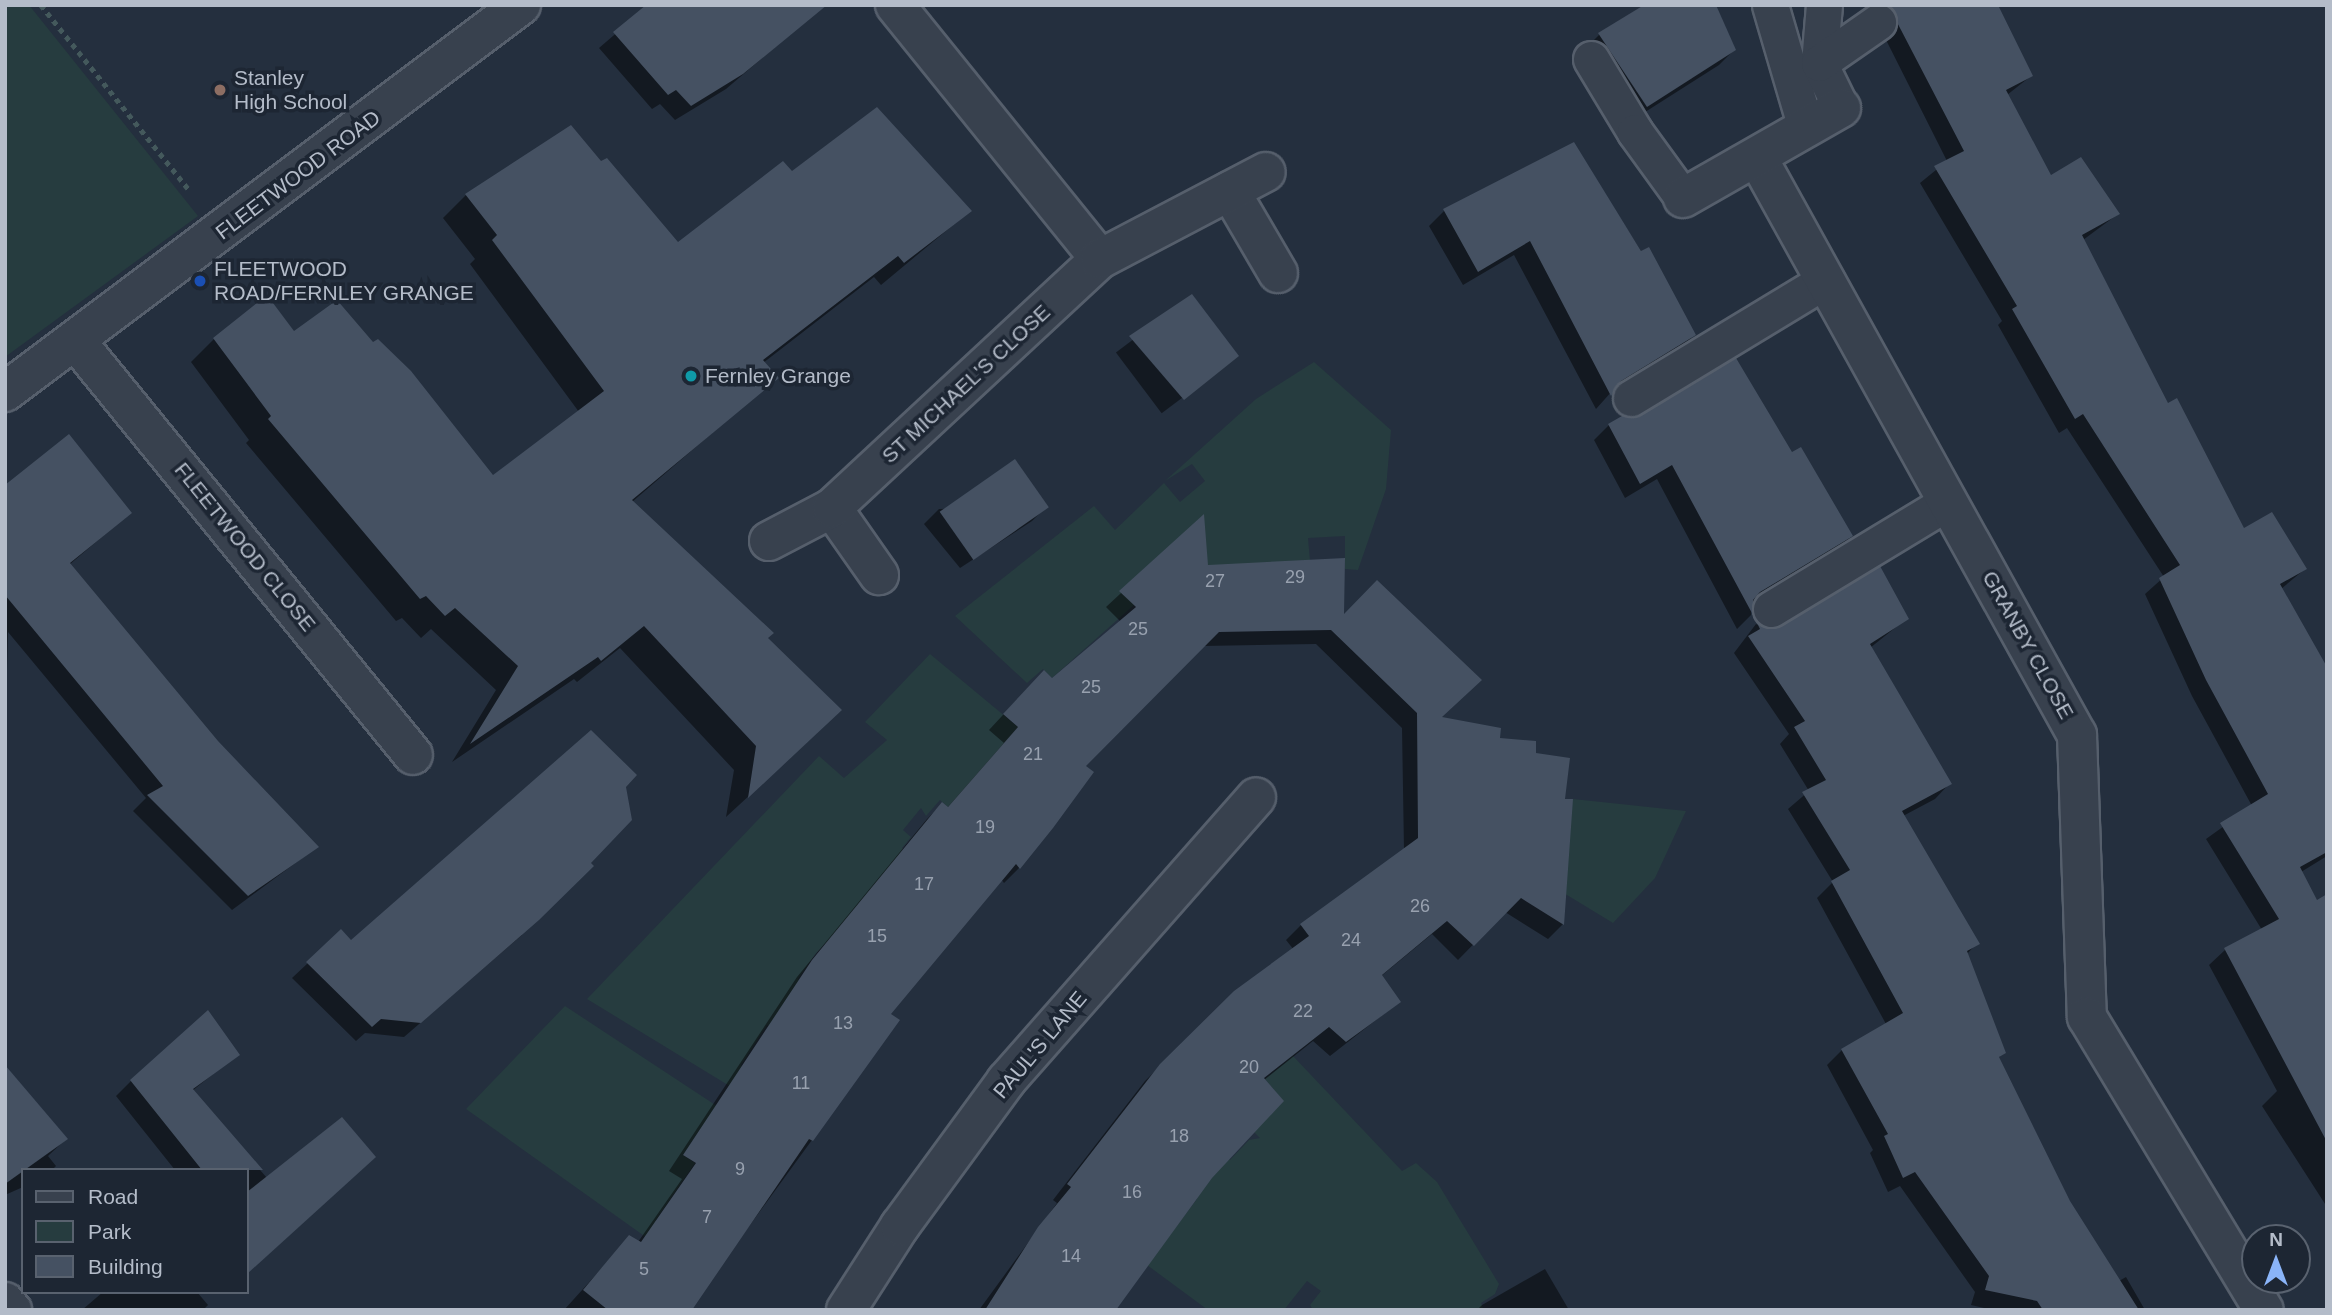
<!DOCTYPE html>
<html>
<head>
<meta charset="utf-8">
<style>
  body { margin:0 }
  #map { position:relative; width:2332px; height:1315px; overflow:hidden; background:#242f3e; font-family:Arial,sans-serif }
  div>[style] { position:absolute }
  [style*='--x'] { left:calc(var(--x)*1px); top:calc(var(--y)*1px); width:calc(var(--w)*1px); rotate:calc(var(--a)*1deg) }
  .green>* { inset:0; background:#263c3f }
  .shadow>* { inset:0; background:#0007; transform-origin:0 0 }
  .building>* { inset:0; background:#455162; transform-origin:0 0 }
  .path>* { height:4.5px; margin-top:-2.25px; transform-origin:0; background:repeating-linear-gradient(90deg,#44595c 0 5px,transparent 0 10px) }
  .roads { filter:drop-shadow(2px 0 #565f6c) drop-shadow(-2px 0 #565f6c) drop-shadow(0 2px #565f6c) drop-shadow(0 -2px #565f6c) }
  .service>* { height:35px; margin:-17.5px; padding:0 17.5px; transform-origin:17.5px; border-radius:17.5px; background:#38414e }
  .minor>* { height:38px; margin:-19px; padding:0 19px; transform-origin:19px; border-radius:19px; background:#38414e }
  .tertiary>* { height:38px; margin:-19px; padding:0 19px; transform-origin:19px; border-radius:19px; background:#38414e }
  .dots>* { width:19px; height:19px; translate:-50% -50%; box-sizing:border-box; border:4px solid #1d2633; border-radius:50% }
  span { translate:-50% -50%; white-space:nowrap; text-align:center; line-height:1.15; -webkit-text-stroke:7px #1d2633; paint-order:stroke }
  .number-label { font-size:18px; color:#98a1af }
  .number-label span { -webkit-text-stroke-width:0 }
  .poi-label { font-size:21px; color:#b4bcc9 }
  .left { translate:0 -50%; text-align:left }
  .street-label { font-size:21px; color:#b4bcc9 }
  .frame { position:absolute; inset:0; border:7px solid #b4bcc9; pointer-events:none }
  .legend { position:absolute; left:21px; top:1168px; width:228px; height:126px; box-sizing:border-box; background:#1d2633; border:2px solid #59626f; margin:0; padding:9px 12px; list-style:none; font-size:21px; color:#b4bcc9 }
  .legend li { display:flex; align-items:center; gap:14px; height:35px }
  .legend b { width:35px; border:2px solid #59626f }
  .north { position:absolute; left:2241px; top:1224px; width:70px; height:70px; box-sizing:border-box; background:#1d2633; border:2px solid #59626f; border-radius:50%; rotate:0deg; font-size:19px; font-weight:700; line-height:28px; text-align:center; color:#b4bcc9 }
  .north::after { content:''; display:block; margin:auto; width:24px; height:32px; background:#8ab4f8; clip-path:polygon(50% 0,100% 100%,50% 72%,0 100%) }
</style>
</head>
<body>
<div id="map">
  <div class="green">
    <i style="clip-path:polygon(5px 5px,29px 5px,198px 216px,5px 357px)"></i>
    <i style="clip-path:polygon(1314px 362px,1391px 430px,1386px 489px,1358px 570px,1345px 569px,1345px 536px,1308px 538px,1310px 561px,1134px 605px,1052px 678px,1043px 669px,1027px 683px,955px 616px,1094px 506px,1115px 530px,1164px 483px,1180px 502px,1205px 481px,1192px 464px,1165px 481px,1256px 399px)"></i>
    <i style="clip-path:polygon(930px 654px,1018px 727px,949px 808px,940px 800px,926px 816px,921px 808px,903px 830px,911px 837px,902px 848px,913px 856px,816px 953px,798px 979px,814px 989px,781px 1034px,767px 1025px,741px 1065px,754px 1073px,741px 1093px,587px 999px,819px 756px,844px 778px,887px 740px,865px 722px)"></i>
    <i style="clip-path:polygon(1573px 799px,1686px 811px,1655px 878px,1613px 923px,1544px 881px,1527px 901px,1431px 849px)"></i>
    <i style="clip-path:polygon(565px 1006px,729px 1114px,712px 1138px,699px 1131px,683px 1155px,695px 1163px,656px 1220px,671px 1255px,466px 1109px)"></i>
    <i style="clip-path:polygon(1293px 1056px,1402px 1171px,1416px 1163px,1437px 1182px,1499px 1284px,1495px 1294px,1481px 1303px,1484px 1310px,1313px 1310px,1310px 1305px,1321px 1291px,1307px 1281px,1284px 1310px,1208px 1310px,1147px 1265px,1197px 1199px,1176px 1183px,1209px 1143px,1230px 1160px,1249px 1140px,1260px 1138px,1242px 1120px,1283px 1101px,1265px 1079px)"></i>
  </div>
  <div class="shadow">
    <i style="clip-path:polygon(649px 5px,809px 18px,726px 89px,675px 120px,660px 104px,652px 109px,599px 48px)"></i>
    <i style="clip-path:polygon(1647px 5px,1734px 50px,1719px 65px,1631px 121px,1584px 50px,1599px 35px)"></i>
    <i style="clip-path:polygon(1893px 9px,2031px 76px,2007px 95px,2050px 177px,2118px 214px,2083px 240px,2167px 405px,2244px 531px,2305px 569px,2281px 589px,2327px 736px,2327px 856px,2301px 872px,2327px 923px,2327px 1207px,2262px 1106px,2277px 1091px,2209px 965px,2225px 950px,2262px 930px,2206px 839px,2252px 806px,2192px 696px,2145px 594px,2164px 577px,2067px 428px,2059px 433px,1998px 325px,2002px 321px,1920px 183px,1947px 161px,1878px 24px)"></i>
    <i style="clip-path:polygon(1574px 145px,1694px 335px,1679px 350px,1613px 390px,1596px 409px,1514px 255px,1463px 285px,1429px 226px,1444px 211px)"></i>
    <i style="clip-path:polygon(601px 163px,678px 245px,791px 174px,970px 211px,881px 285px,874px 277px,763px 363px,776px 378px,632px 502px,766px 639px,817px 733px,726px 817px,734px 770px,620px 648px,577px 682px,574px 679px,452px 762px,496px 690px,431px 629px,421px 638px,402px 618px,396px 621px,246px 443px,249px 440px,191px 362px,214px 339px,294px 333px,493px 477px,579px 412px,470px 264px,475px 259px,443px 218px,466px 195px)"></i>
    <i style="left:1191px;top:296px;width:76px;height:94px;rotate:53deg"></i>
    <i style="clip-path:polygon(1642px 417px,1791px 454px,1851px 536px,1836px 551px,1751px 602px,1751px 615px,1737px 629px,1657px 479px,1625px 498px,1594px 440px,1609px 425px)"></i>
    <i style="clip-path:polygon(1047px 506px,1032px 521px,960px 568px,924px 524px,939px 509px)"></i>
    <i style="clip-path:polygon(130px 513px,69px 565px,216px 742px,317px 847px,232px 910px,133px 811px,146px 798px,8px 632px,5px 749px,5px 523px)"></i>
    <i style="clip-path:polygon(1202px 518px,1206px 567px,1342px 618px,1439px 719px,1534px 755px,1563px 800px,1571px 801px,1563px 924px,1548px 939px,1505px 912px,1458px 960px,1432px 934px,1380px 977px,1399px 1002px,1330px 1056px,1313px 1041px,1264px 1080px,1211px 1177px,1114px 1310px,979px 1310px,1057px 1203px,1053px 1200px,1145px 1081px,1235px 993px,1294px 950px,1286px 940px,1301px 925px,1404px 850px,1402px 728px,1316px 644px,1203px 646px,1084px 766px,1019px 868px,1004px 883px,1001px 879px,889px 1015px,812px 1140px,688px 1310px,564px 1310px,630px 1237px,638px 1242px,682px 1179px,669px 1171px,797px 977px,927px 819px,942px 804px,947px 808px,1004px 743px,989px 730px,1029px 687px,1052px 681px,1121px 622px,1106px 607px)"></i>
    <i style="clip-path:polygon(1906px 619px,1870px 648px,1950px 783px,1935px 799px,1903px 816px,1977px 943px,1967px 954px,2004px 1052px,1998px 1058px,2068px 1202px,2119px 1281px,2126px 1277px,2145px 1310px,1993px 1310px,1971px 1305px,1975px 1292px,1900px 1186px,1888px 1192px,1870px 1153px,1873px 1150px,1827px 1065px,1842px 1050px,1886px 1024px,1817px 898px,1833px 882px,1788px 809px,1809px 791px,1780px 744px,1789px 734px,1734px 653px,1756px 624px,1771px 631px)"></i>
    <i style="clip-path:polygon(341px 932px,351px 942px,522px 935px,404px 1037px,365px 1033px,356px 1041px,292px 978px)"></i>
    <i style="clip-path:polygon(238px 1054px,192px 1091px,267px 1178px,248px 1272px,247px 1170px,175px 1170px,116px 1096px,131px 1081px)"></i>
    <i style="clip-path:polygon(5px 1068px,66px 1139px,48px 1156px,56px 1166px,52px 1170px,23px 1170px,23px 1187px,5px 1195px)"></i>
    <i style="clip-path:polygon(1545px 1269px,1569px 1310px,1477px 1310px,1482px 1305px)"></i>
    <i style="clip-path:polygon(103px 1292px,197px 1292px,208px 1305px,203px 1310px,82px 1310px)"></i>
  </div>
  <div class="building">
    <i style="clip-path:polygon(646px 5px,827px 5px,743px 74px,691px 106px,676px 90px,668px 95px,613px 32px)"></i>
    <i style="clip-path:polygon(1644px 5px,1716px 5px,1736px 50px,1647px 107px,1598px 33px)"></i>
    <i style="clip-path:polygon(1888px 5px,1998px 5px,2033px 76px,2006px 90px,2051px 175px,2081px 157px,2120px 214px,2082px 235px,2168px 403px,2177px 398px,2244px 528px,2272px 512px,2307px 569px,2280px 584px,2327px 667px,2327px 852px,2300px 867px,2317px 900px,2327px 894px,2327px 1142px,2224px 948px,2279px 919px,2220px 823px,2268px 794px,2206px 680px,2159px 578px,2180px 565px,2083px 414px,2075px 419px,2012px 309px,2017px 306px,1934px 166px,1964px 151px)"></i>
    <i style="clip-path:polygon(877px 107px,972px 211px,904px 263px,898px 256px,763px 360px,779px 378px,632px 500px,774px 633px,768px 638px,842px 710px,748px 798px,756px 746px,644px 626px,601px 661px,598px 657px,470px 744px,518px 666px,455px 608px,445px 616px,426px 596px,420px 599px,268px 419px,271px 416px,213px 338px,267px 295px,294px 331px,337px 300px,373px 342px,378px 339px,411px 371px,493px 475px,604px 391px,492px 240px,497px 235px,465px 194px,571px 125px,601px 161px,607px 158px,678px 242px,783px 161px,792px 171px)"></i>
    <i style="clip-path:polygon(1574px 142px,1641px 251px,1649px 247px,1696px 335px,1621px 381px,1611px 396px,1530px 241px,1478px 272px,1443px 209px)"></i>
    <i style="clip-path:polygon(1192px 294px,1239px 356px,1184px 400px,1129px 336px)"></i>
    <i style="clip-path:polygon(1736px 358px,1792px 452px,1801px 447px,1853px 536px,1760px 592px,1753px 600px,1753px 615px,1672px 465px,1640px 484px,1608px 424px,1622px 416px,1641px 415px)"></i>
    <i style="clip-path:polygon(69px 434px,132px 513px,70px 563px,218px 741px,319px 847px,248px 896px,147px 795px,163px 786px,5px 595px,5px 485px)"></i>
    <i style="left:1015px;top:459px;width:59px;height:92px;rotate:55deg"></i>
    <i style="clip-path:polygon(1204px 514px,1208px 565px,1345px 558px,1344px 614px,1377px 580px,1482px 680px,1442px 717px,1501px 728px,1500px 738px,1536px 741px,1536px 753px,1570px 758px,1565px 799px,1573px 799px,1564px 925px,1521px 898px,1474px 946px,1447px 921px,1382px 975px,1401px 1002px,1346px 1042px,1329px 1027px,1264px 1078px,1284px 1101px,1212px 1178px,1116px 1310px,985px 1310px,1038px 1227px,1071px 1187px,1067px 1184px,1160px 1064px,1234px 991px,1309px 936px,1300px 924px,1418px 838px,1417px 713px,1331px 630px,1219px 632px,1086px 766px,1094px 772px,1053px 828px,1020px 869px,1016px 864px,891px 1014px,900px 1020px,813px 1141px,809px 1139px,692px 1310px,608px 1310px,583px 1290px,629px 1235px,641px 1242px,696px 1163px,683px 1155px,812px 960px,942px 802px,948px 807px,1018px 727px,1003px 714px,1044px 670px,1052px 678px,1136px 607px,1119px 591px)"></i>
    <i style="clip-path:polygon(1880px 566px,1909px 619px,1870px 644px,1952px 784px,1902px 811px,1980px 944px,1967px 951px,2006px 1053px,1999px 1057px,2070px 1201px,2139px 1310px,2043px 1310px,2037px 1301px,1985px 1290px,1989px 1276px,1915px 1172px,1903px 1178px,1884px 1136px,1888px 1134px,1841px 1049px,1903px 1013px,1831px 881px,1850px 870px,1802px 792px,1826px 780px,1794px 727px,1805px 721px,1748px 636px,1760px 629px,1756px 621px,1771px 629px,1781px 626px)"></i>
    <i style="clip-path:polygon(591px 730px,637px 775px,626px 787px,632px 820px,591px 863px,594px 866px,539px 920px,421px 1023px,381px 1019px,372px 1027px,306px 962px,341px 929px,351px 940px)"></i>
    <i style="clip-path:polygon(208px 1010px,240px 1055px,193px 1089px,263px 1170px,202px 1170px,130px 1080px)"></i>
    <i style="clip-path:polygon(5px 1065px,68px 1139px,5px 1184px)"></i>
    <i style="clip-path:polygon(342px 1117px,376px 1157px,247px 1274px,247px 1192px)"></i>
  </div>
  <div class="path">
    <i style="--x:41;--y:5;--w:238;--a:51.3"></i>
  </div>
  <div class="roads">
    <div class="service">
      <i style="--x:1770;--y:5;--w:128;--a:73.7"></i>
      <i style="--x:1824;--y:5;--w:58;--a:94.9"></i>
      <i style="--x:1819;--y:63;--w:50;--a:63.9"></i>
      <i style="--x:1591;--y:59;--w:85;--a:58.9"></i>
      <i style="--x:1635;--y:132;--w:82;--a:54"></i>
      <i style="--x:1819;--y:63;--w:72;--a:-34.8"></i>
      <i style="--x:1631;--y:398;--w:228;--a:-31.2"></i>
      <i style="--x:1771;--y:609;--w:207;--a:-31.2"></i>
    </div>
    <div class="minor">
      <i style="--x:895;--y:5;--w:326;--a:51.1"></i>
      <i style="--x:1757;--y:157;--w:661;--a:61.03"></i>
      <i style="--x:2077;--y:735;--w:282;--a:88"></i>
      <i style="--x:2087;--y:1017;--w:342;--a:58.9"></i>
      <i style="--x:1230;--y:191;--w:95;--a:59.7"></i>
      <i style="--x:1683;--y:198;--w:182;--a:-29.7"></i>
      <i style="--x:75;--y:340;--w:535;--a:50.84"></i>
      <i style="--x:832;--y:508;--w:82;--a:55"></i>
      <i style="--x:769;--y:541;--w:71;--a:-27.6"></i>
      <i style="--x:832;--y:508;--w:366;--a:-42.9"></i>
      <i style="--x:1100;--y:259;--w:187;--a:-27.7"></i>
      <i style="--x:5;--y:1302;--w:11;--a:49"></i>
      <i style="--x:846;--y:1310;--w:100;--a:-57.3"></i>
      <i style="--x:900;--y:1226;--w:180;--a:-53.8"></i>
      <i style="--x:1006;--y:1081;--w:378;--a:-48.6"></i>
    </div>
    <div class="tertiary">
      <i style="--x:5;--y:392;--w:645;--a:-36.87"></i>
    </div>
  </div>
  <div class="dots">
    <i style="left:220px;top:90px;background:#8d6e63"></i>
    <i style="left:200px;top:281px;background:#1a4fb4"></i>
    <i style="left:691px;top:376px;background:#0f9aa8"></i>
  </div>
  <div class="number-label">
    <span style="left:1295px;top:577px">29</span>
    <span style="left:1215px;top:581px">27</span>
    <span style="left:1138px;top:629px">25</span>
    <span style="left:1091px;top:687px">25</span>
    <span style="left:1033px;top:754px">21</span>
    <span style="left:985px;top:827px">19</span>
    <span style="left:924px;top:884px">17</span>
    <span style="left:1420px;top:906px">26</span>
    <span style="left:877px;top:936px">15</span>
    <span style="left:1351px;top:940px">24</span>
    <span style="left:1303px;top:1011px">22</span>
    <span style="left:843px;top:1023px">13</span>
    <span style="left:1249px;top:1067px">20</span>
    <span style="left:801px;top:1083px">11</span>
    <span style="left:1179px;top:1136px">18</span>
    <span style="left:740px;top:1169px">9</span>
    <span style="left:1132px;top:1192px">16</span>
    <span style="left:707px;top:1217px">7</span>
    <span style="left:1071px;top:1256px">14</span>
    <span style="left:644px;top:1269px">5</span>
  </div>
  <div class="poi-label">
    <span class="left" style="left:234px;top:90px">Stanley<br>High School</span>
    <span class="left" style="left:214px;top:281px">FLEETWOOD<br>ROAD/FERNLEY GRANGE</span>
    <span class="left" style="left:705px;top:376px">Fernley Grange</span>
  </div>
  <div class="street-label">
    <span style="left:298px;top:175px;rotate:-37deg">FLEETWOOD ROAD</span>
    <span style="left:966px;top:384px;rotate:-43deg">ST MICHAEL'S CLOSE</span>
    <span style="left:245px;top:547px;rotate:51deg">FLEETWOOD CLOSE</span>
    <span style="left:2028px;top:645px;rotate:61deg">GRANBY CLOSE</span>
    <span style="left:1040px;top:1045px;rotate:-50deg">PAUL'S LANE</span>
  </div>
  <div class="frame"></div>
  <ul class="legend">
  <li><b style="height:9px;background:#38414e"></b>Road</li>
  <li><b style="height:19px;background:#263c3f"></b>Park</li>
  <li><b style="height:19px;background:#455162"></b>Building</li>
  </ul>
  <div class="north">N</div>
</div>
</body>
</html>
